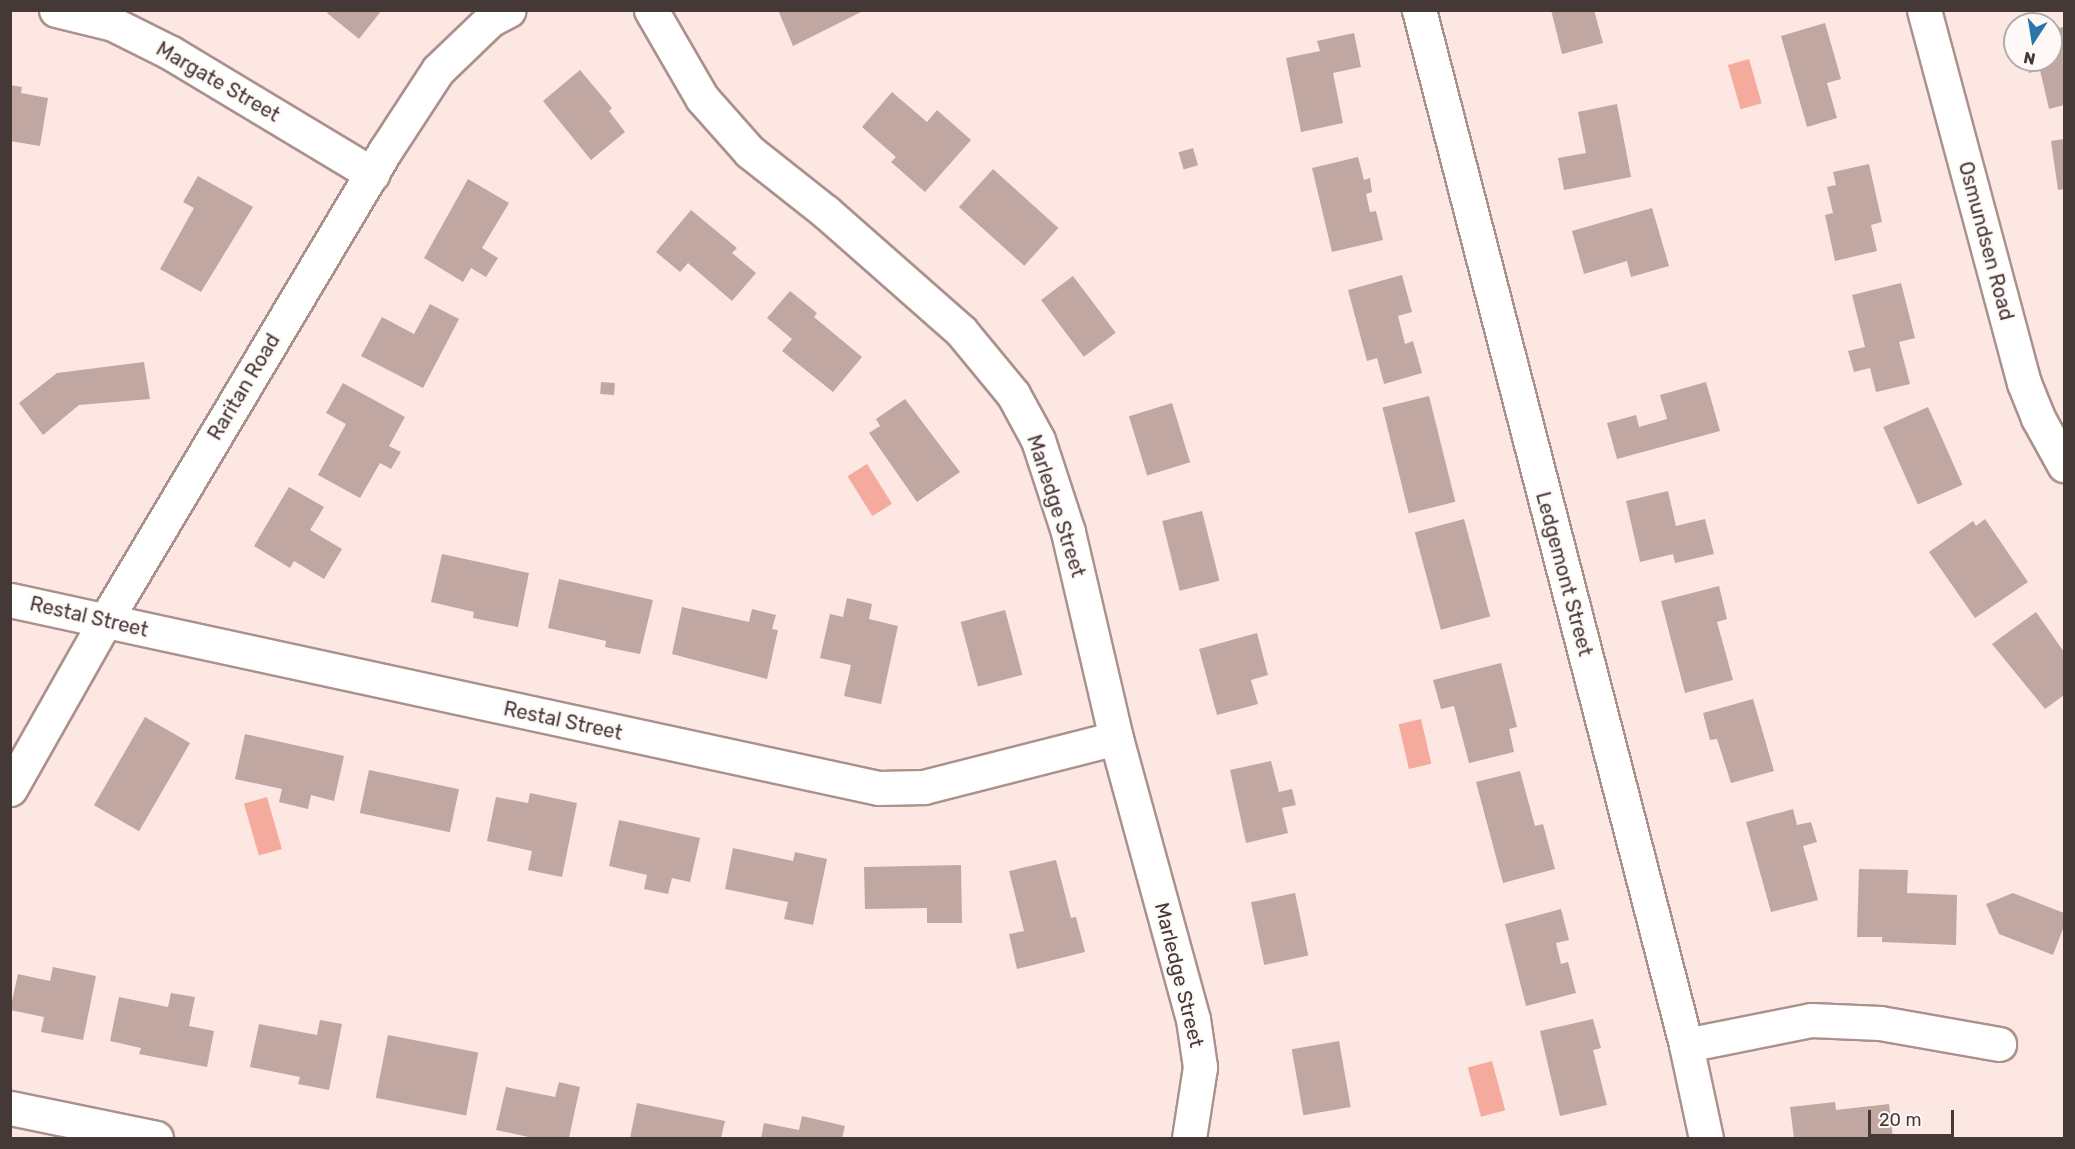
<!DOCTYPE html>
<html>
<head>
<meta charset="utf-8">
<style>
  body { margin:0 }
  #map { position:relative; width:2075px; height:1149px; overflow:hidden; background:#fde7e2; font-family:Rubik,sans-serif }
  div>[style] { position:absolute }
  [style*='--x'] { left:calc(var(--x)*1px); top:calc(var(--y)*1px); width:calc(var(--w)*1px); rotate:calc(var(--a)*1deg) }
  .water>* { inset:0; background:#f4ab9d; transform-origin:0 0 }
  .building>* { inset:0; background:#c1a7a2; transform-origin:0 0 }
  .roads { filter:drop-shadow(2px 0 #ab918c) drop-shadow(-2px 0 #ab918c) drop-shadow(0 2px #ab918c) drop-shadow(0 -2px #ab918c) }
  .street>* { height:33px; margin:-16.5px; padding:0 16.5px; transform-origin:16.5px; border-radius:16.5px; background:#fff }
  span { translate:-50% -50%; white-space:nowrap; text-align:center; line-height:1.15; -webkit-text-stroke:4.5px #fef8f7; paint-order:stroke }
  .street-label { font-size:20px; color:#443937 }
  .frame { position:absolute; inset:0; border:12px solid #443937; pointer-events:none }
  .north { position:absolute; left:2003px; top:12px; width:60px; height:60px; box-sizing:border-box; background:#fef8f7; border:2px solid #b4acaa; border-radius:50%; rotate:192deg; font-size:16px; font-weight:700; line-height:24px; text-align:center; color:#443937 }
  .north::after { content:''; display:block; margin:auto; width:21px; height:27px; background:#2977a9; clip-path:polygon(50% 0,100% 100%,50% 72%,0 100%) }
  .scale { position:absolute; left:1868px; top:1110px; width:86px; height:27px; box-sizing:border-box; border:3px solid #443937; border-top:0; padding-left:8px; font-size:18px; line-height:21px; white-space:nowrap; color:#443937; -webkit-text-stroke:4px #fef8f7; paint-order:stroke }
</style>
</head>
<body>
<div id="map">
  <div class="water">
    <i style="left:1749px;top:59px;width:46px;height:22px;rotate:74deg"></i>
    <i style="left:867px;top:464px;width:47px;height:23px;rotate:58deg"></i>
    <i style="left:1421px;top:719px;width:46px;height:23px;rotate:77deg"></i>
    <i style="left:267px;top:797px;width:54px;height:24px;rotate:74deg"></i>
    <i style="left:1492px;top:1061px;width:51px;height:25px;rotate:75deg"></i>
  </div>
  <div class="building">
    <i style="clip-path:polygon(329px 10px,382px 10px,359px 39px,327px 13px)"></i>
    <i style="clip-path:polygon(778px 10px,860px 10px,861px 12px,793px 46px)"></i>
    <i style="clip-path:polygon(1551px 10px,1594px 10px,1603px 43px,1562px 54px)"></i>
    <i style="clip-path:polygon(1825px 23px,1841px 79px,1827px 83px,1837px 118px,1807px 127px,1781px 36px)"></i>
    <i style="clip-path:polygon(2064px 27px,2064px 105px,2049px 109px,2040px 70px,2029px 73px,2026px 60px,2051px 60px,2051px 29px)"></i>
    <i style="clip-path:polygon(1354px 33px,1361px 67px,1333px 73px,1343px 123px,1301px 132px,1286px 58px,1320px 51px,1317px 41px)"></i>
    <i style="clip-path:polygon(580px 70px,612px 108px,609px 111px,625px 132px,591px 160px,543px 101px)"></i>
    <i style="clip-path:polygon(10px 85px,22px 87px,21px 93px,48px 98px,40px 146px,10px 141px)"></i>
    <i style="clip-path:polygon(892px 92px,927px 122px,937px 110px,971px 140px,925px 192px,891px 162px,896px 157px,862px 127px)"></i>
    <i style="clip-path:polygon(1617px 104px,1631px 177px,1564px 190px,1558px 158px,1586px 153px,1578px 112px)"></i>
    <i style="clip-path:polygon(2064px 139px,2064px 189px,2058px 190px,2051px 141px)"></i>
    <i style="left:1193px;top:148px;width:18px;height:15px;rotate:74deg"></i>
    <i style="clip-path:polygon(1358px 157px,1364px 180px,1370px 178px,1372px 192px,1366px 194px,1370px 212px,1376px 211px,1383px 240px,1332px 252px,1312px 168px)"></i>
    <i style="clip-path:polygon(1869px 164px,1882px 222px,1871px 225px,1877px 251px,1835px 261px,1825px 215px,1833px 213px,1827px 187px,1836px 185px,1833px 172px)"></i>
    <i style="left:993px;top:169px;width:88px;height:51px;rotate:42deg"></i>
    <i style="clip-path:polygon(198px 176px,253px 207px,201px 292px,160px 269px,194px 208px,183px 202px)"></i>
    <i style="clip-path:polygon(468px 179px,509px 203px,482px 248px,498px 258px,486px 277px,471px 268px,463px 282px,424px 258px)"></i>
    <i style="clip-path:polygon(1652px 208px,1669px 266px,1631px 277px,1627px 261px,1584px 274px,1572px 231px)"></i>
    <i style="clip-path:polygon(691px 210px,737px 248px,732px 253px,756px 273px,732px 301px,688px 263px,680px 272px,656px 252px)"></i>
    <i style="clip-path:polygon(1402px 275px,1412px 312px,1398px 316px,1405px 344px,1413px 341px,1422px 373px,1384px 384px,1377px 358px,1367px 361px,1348px 290px)"></i>
    <i style="left:1073px;top:276px;width:71px;height:40px;rotate:53deg"></i>
    <i style="clip-path:polygon(1901px 283px,1915px 338px,1899px 342px,1910px 384px,1876px 392px,1870px 368px,1854px 372px,1848px 351px,1865px 347px,1852px 295px)"></i>
    <i style="clip-path:polygon(790px 291px,817px 313px,814px 317px,862px 357px,833px 392px,782px 351px,792px 339px,767px 318px)"></i>
    <i style="clip-path:polygon(430px 304px,459px 319px,423px 388px,361px 356px,382px 317px,414px 334px)"></i>
    <i style="clip-path:polygon(144px 362px,150px 399px,79px 405px,43px 435px,19px 403px,57px 373px)"></i>
    <i style="left:601px;top:382px;width:14px;height:12px;rotate:4deg"></i>
    <i style="clip-path:polygon(1706px 382px,1720px 431px,1617px 459px,1607px 423px,1636px 415px,1639px 427px,1667px 419px,1660px 395px)"></i>
    <i style="clip-path:polygon(343px 383px,405px 417px,389px 446px,401px 452px,391px 469px,380px 463px,360px 498px,318px 475px,346px 424px,326px 413px)"></i>
    <i style="left:1429px;top:396px;width:109px;height:48px;rotate:76deg"></i>
    <i style="clip-path:polygon(905px 399px,960px 472px,917px 502px,869px 433px,880px 426px,876px 419px)"></i>
    <i style="left:1172px;top:403px;width:62px;height:45px;rotate:73deg"></i>
    <i style="left:1928px;top:407px;width:85px;height:49px;rotate:66deg"></i>
    <i style="clip-path:polygon(289px 487px,324px 507px,310px 530px,342px 549px,324px 579px,294px 561px,290px 568px,254px 546px)"></i>
    <i style="clip-path:polygon(1668px 491px,1676px 526px,1705px 519px,1714px 554px,1675px 563px,1673px 554px,1640px 562px,1626px 501px)"></i>
    <i style="left:1202px;top:511px;width:72px;height:41px;rotate:76deg"></i>
    <i style="left:1464px;top:519px;width:101px;height:51px;rotate:75deg"></i>
    <i style="clip-path:polygon(1985px 519px,2028px 582px,1975px 618px,1929px 552px,1973px 521px,1976px 526px)"></i>
    <i style="clip-path:polygon(442px 554px,529px 573px,518px 627px,473px 618px,474px 612px,431px 602px)"></i>
    <i style="clip-path:polygon(559px 579px,653px 600px,640px 654px,605px 647px,606px 641px,548px 628px)"></i>
    <i style="clip-path:polygon(1719px 586px,1727px 619px,1717px 622px,1733px 680px,1685px 693px,1661px 601px)"></i>
    <i style="clip-path:polygon(847px 598px,872px 604px,869px 619px,898px 626px,881px 704px,844px 696px,851px 665px,820px 658px,830px 614px,843px 617px)"></i>
    <i style="clip-path:polygon(682px 607px,749px 622px,752px 609px,776px 615px,772px 629px,778px 630px,767px 679px,672px 654px)"></i>
    <i style="left:1005px;top:610px;width:67px;height:46px;rotate:75deg"></i>
    <i style="clip-path:polygon(2036px 612px,2064px 652px,2064px 695px,2045px 709px,1992px 644px)"></i>
    <i style="clip-path:polygon(1257px 633px,1268px 675px,1251px 680px,1258px 704px,1217px 715px,1199px 649px)"></i>
    <i style="clip-path:polygon(1501px 663px,1517px 727px,1509px 729px,1514px 752px,1469px 763px,1454px 706px,1441px 709px,1433px 680px)"></i>
    <i style="clip-path:polygon(1753px 699px,1774px 771px,1731px 783px,1717px 739px,1710px 740px,1703px 713px)"></i>
    <i style="left:145px;top:717px;width:52px;height:102px;rotate:30deg"></i>
    <i style="clip-path:polygon(245px 734px,344px 756px,334px 801px,311px 795px,308px 809px,279px 802px,282px 789px,235px 779px)"></i>
    <i style="clip-path:polygon(1271px 761px,1279px 792px,1292px 789px,1296px 805px,1282px 808px,1288px 833px,1246px 843px,1230px 770px)"></i>
    <i style="left:369px;top:770px;width:92px;height:44px;rotate:12deg"></i>
    <i style="clip-path:polygon(1520px 771px,1535px 826px,1543px 824px,1555px 869px,1503px 883px,1476px 782px)"></i>
    <i style="clip-path:polygon(530px 793px,577px 803px,562px 877px,528px 870px,532px 851px,487px 841px,496px 797px,528px 803px)"></i>
    <i style="clip-path:polygon(1793px 809px,1797px 825px,1811px 822px,1817px 842px,1803px 846px,1818px 900px,1771px 912px,1746px 822px)"></i>
    <i style="clip-path:polygon(619px 820px,700px 838px,690px 882px,672px 878px,668px 894px,644px 889px,647px 875px,609px 866px)"></i>
    <i style="clip-path:polygon(733px 848px,793px 861px,795px 852px,827px 859px,813px 925px,784px 919px,788px 902px,725px 889px)"></i>
    <i style="clip-path:polygon(1056px 860px,1071px 918px,1076px 917px,1085px 952px,1017px 969px,1009px 934px,1024px 931px,1009px 871px)"></i>
    <i style="clip-path:polygon(961px 865px,962px 923px,927px 923px,927px 908px,865px 909px,864px 867px)"></i>
    <i style="clip-path:polygon(1859px 869px,1908px 870px,1907px 893px,1957px 895px,1956px 945px,1882px 942px,1882px 937px,1857px 937px)"></i>
    <i style="left:1295px;top:893px;width:64px;height:45px;rotate:78deg"></i>
    <i style="clip-path:polygon(2013px 893px,2064px 913px,2064px 926px,2053px 955px,1999px 934px,1986px 904px)"></i>
    <i style="clip-path:polygon(1561px 909px,1569px 940px,1556px 943px,1561px 964px,1568px 962px,1576px 993px,1526px 1006px,1505px 924px)"></i>
    <i style="clip-path:polygon(53px 967px,96px 976px,83px 1040px,41px 1032px,44px 1017px,10px 1010px,18px 974px,50px 981px)"></i>
    <i style="clip-path:polygon(171px 993px,195px 997px,189px 1026px,214px 1031px,207px 1067px,139px 1054px,141px 1048px,110px 1041px,119px 997px,168px 1007px)"></i>
    <i style="clip-path:polygon(1593px 1019px,1601px 1048px,1593px 1050px,1607px 1105px,1560px 1116px,1540px 1031px)"></i>
    <i style="clip-path:polygon(320px 1020px,342px 1024px,329px 1090px,298px 1084px,300px 1077px,250px 1067px,259px 1024px,317px 1035px)"></i>
    <i style="left:388px;top:1035px;width:92px;height:64px;rotate:11deg"></i>
    <i style="left:1339px;top:1041px;width:67px;height:48px;rotate:80deg"></i>
    <i style="clip-path:polygon(559px 1082px,580px 1087px,569px 1138px,533px 1138px,496px 1130px,506px 1087px,555px 1097px)"></i>
    <i style="clip-path:polygon(1835px 1102px,1836px 1110px,1889px 1104px,1893px 1138px,1794px 1138px,1790px 1107px)"></i>
    <i style="clip-path:polygon(637px 1103px,725px 1121px,721px 1138px,630px 1138px)"></i>
    <i style="clip-path:polygon(802px 1116px,845px 1126px,842px 1138px,761px 1138px,764px 1123px,799px 1130px)"></i>
  </div>
  <div class="roads">
    <div class="street">
      <i style="--x:56;--y:10;--w:59;--a:13.8"></i>
      <i style="--x:113;--y:24;--w:65;--a:26.6"></i>
      <i style="--x:171;--y:53;--w:235;--a:31"></i>
      <i style="--x:651;--y:10;--w:102;--a:59.9"></i>
      <i style="--x:702;--y:98;--w:72;--a:48.4"></i>
      <i style="--x:750;--y:152;--w:97;--a:38.3"></i>
      <i style="--x:826;--y:212;--w:180;--a:41.4"></i>
      <i style="--x:961;--y:331;--w:82;--a:50.5"></i>
      <i style="--x:1013;--y:394;--w:52;--a:61.5"></i>
      <i style="--x:1038;--y:440;--w:97;--a:71.9"></i>
      <i style="--x:1068;--y:532;--w:212;--a:76.9"></i>
      <i style="--x:1116;--y:738;--w:291;--a:74.7"></i>
      <i style="--x:1193;--y:1019;--w:49;--a:81.7"></i>
      <i style="--x:1200;--y:1067;--w:72;--a:98.8"></i>
      <i style="--x:1419;--y:10;--w:1069;--a:75.53"></i>
      <i style="--x:1686;--y:1045;--w:95;--a:77.9"></i>
      <i style="--x:1924;--y:10;--w:386;--a:75"></i>
      <i style="--x:2024;--y:383;--w:38;--a:68"></i>
      <i style="--x:2038;--y:418;--w:54;--a:61"></i>
      <i style="--x:10;--y:600;--w:888;--a:12.22"></i>
      <i style="--x:878;--y:788;--w:46;--a:-1.2"></i>
      <i style="--x:924;--y:787;--w:198;--a:-14.3"></i>
      <i style="--x:10;--y:789;--w:193;--a:-60.5"></i>
      <i style="--x:105;--y:621;--w:547;--a:-59.22"></i>
      <i style="--x:385;--y:151;--w:97;--a:-56.8"></i>
      <i style="--x:438;--y:70;--w:72;--a:-43.9"></i>
      <i style="--x:490;--y:20;--w:21;--a:-28"></i>
      <i style="--x:1686;--y:1045;--w:127;--a:-11.3"></i>
      <i style="--x:1811;--y:1020;--w:69;--a:2.5"></i>
      <i style="--x:1880;--y:1023;--w:121;--a:10"></i>
      <i style="--x:10;--y:1108;--w:149;--a:11.6"></i>
    </div>
  </div>
  <div class="street-label">
    <span style="left:218px;top:82px;rotate:30deg">Margate Street</span>
    <span style="left:1986px;top:241px;rotate:75deg">Osmundsen Road</span>
    <span style="left:244px;top:387px;rotate:-59deg">Raritan Road</span>
    <span style="left:1056px;top:506px;rotate:72deg">Marledge Street</span>
    <span style="left:1564px;top:574px;rotate:75deg">Ledgemont Street</span>
    <span style="left:89px;top:617px;rotate:13deg">Restal Street</span>
    <span style="left:563px;top:721px;rotate:12deg">Restal Street</span>
    <span style="left:1179px;top:975px;rotate:76deg">Marledge Street</span>
  </div>
  <div class="frame"></div>
  <div class="north">N</div>
  <div class="scale">20 m</div>
</div>
</body>
</html>
